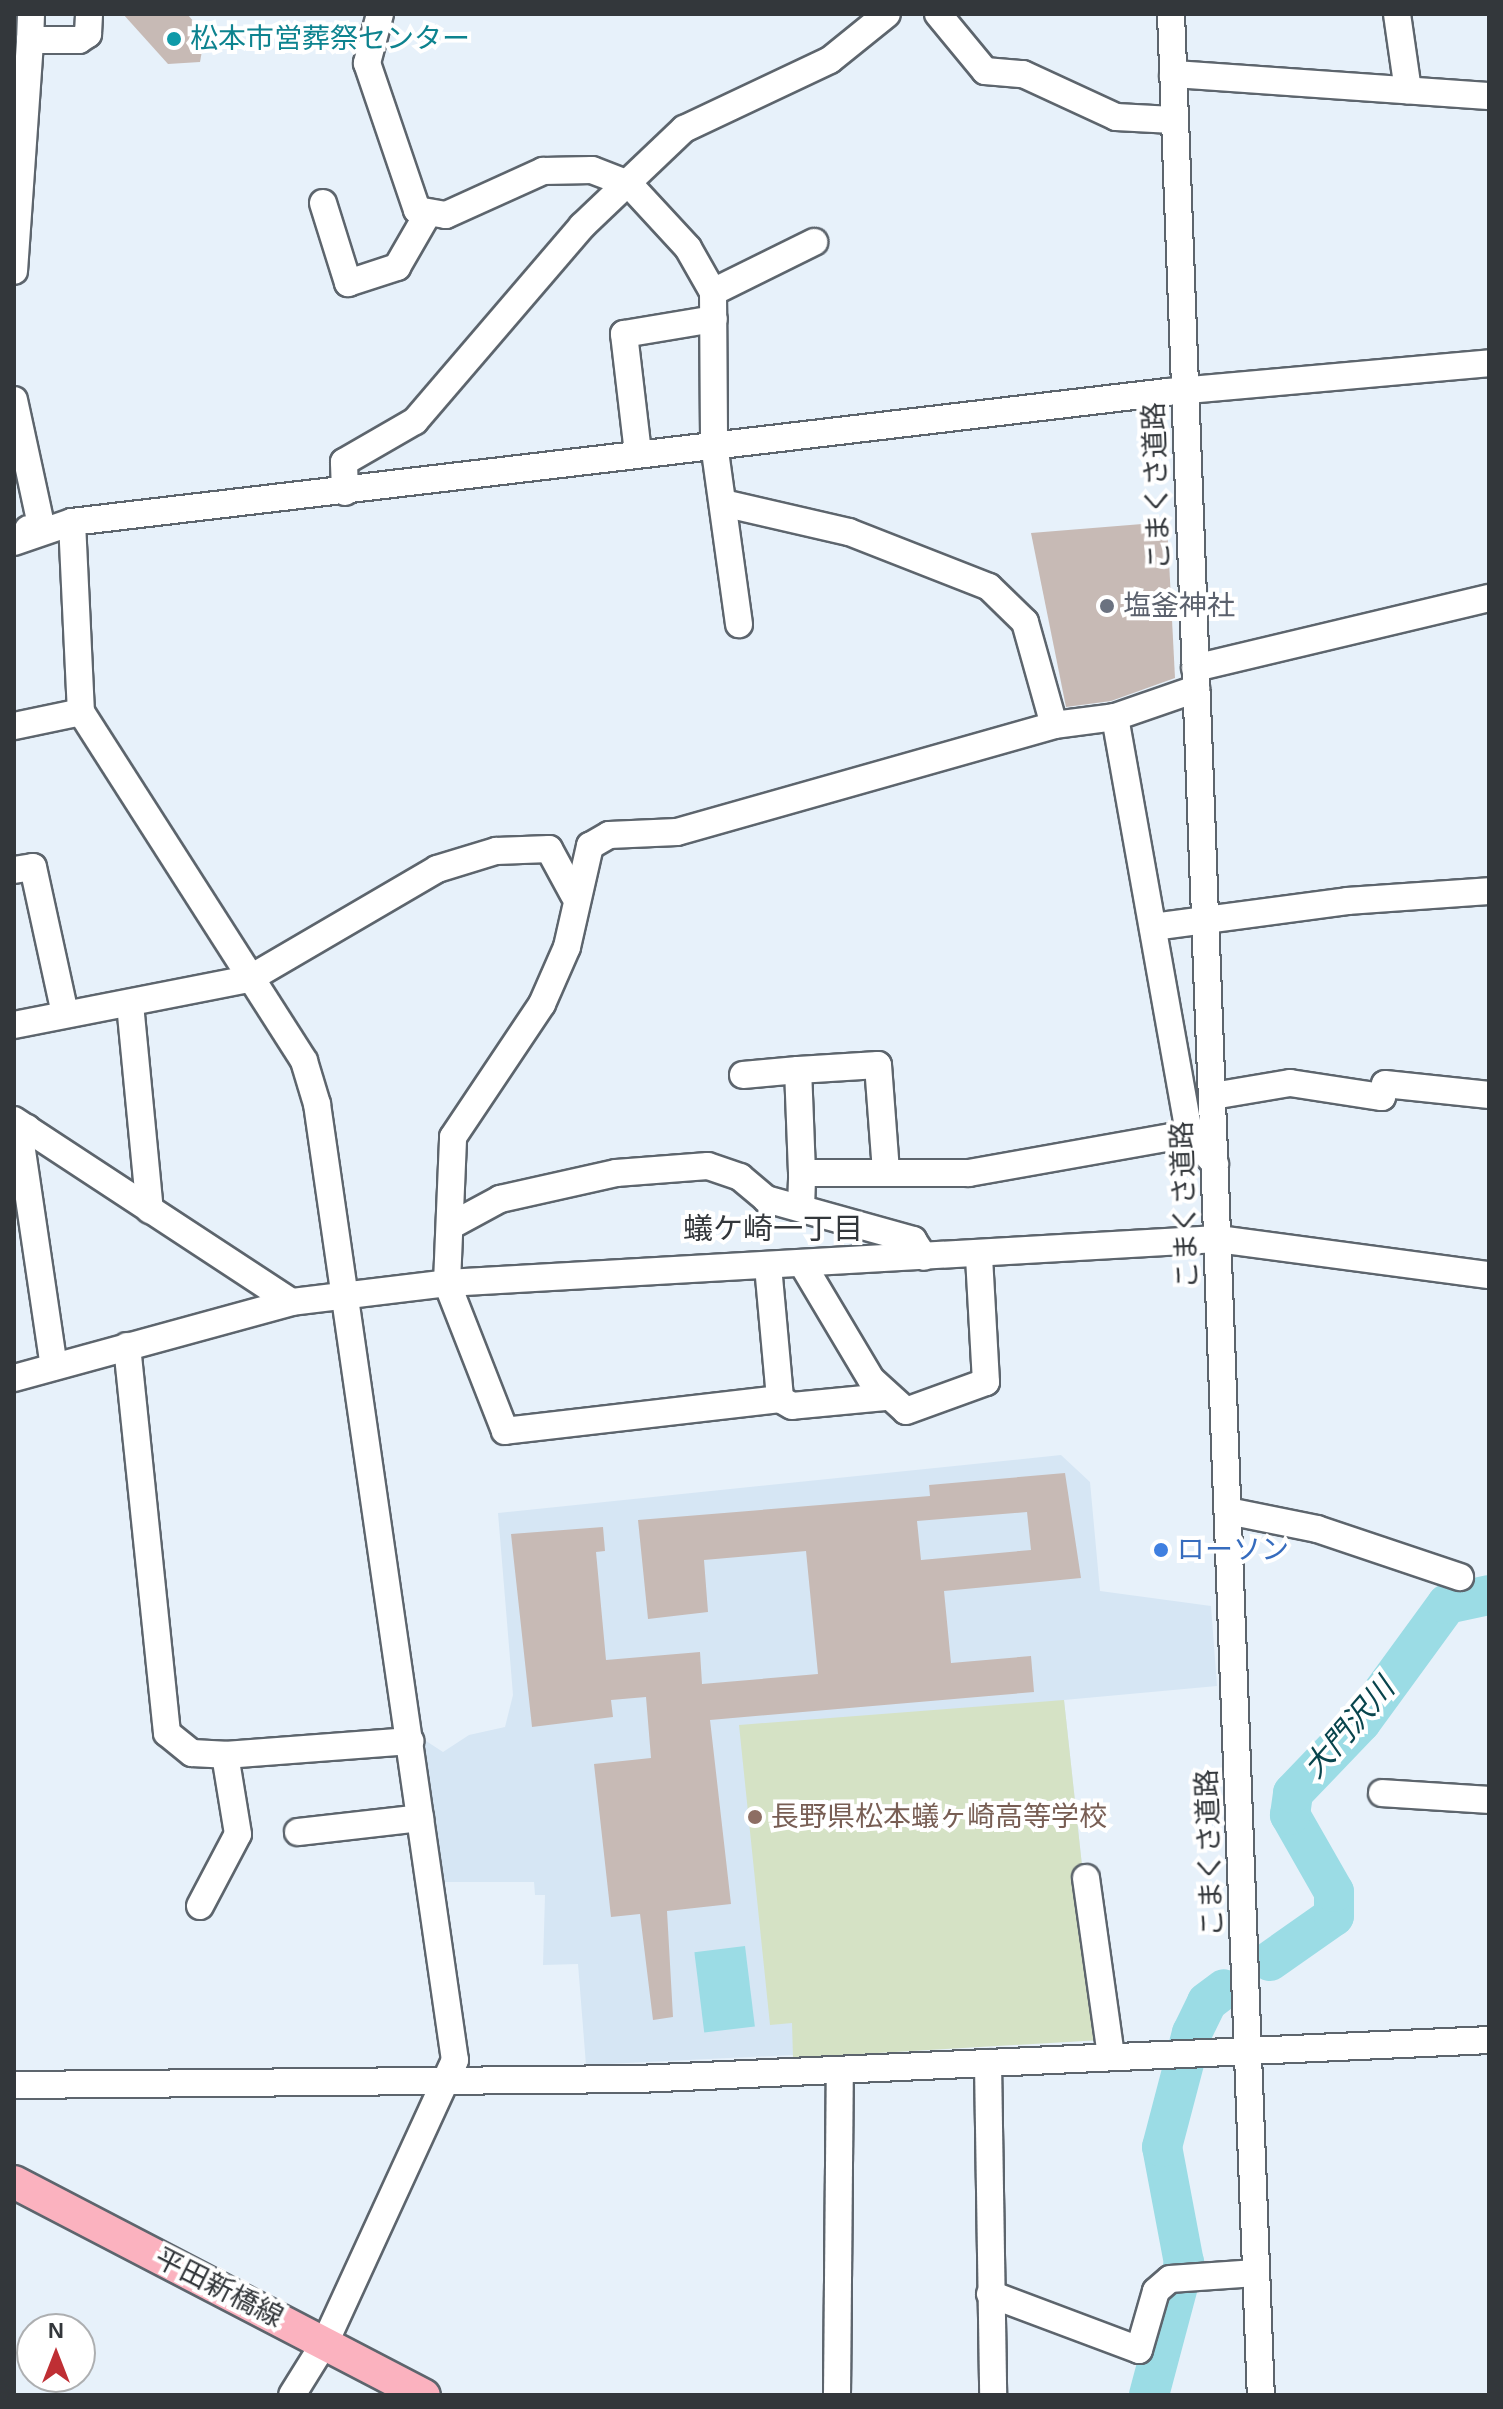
<!DOCTYPE html>
<html>
<head>
<meta charset="utf-8">
<style>
  body { margin:0 }
  #map { position:relative; width:1503px; height:2409px; overflow:hidden; background:#e7f1fa; font-family:Arial,"Noto Sans JP",sans-serif }
  div>[style] { position:absolute }
  [style*='--x'] { left:calc(var(--x)*1px); top:calc(var(--y)*1px); width:calc(var(--w)*1px); rotate:calc(var(--a)*1deg) }
  .built>* { inset:0; background:#d6e6f4 }
  .green>* { inset:0; background:#d5e2c5 }
  .water>* { inset:0; background:#9bdce5; transform-origin:0 0 }
  .river>* { height:40px; margin:-20px; padding:0 20px; transform-origin:20px; border-radius:20px; background:#9bdce5 }
  .building>* { inset:0; background:#c7bab5 }
  .roads { filter:drop-shadow(2px 0 #5d656d) drop-shadow(-2px 0 #5d656d) drop-shadow(0 2px #5d656d) drop-shadow(0 -2px #5d656d) }
  .minor>* { height:26px; margin:-13px; padding:0 13px; transform-origin:13px; border-radius:13px; background:#fff }
  .major>* { height:32px; margin:-16px; padding:0 16px; transform-origin:16px; border-radius:16px; background:#fbb2bf }
  .dots>* { width:22px; height:22px; translate:-50% -50%; box-sizing:border-box; border:4px solid #fff; border-radius:50% }
  span { translate:-50% -50%; white-space:nowrap; text-align:center; line-height:1.15; -webkit-text-stroke:8px #fff; paint-order:stroke }
  .culture-label { font-size:28px; color:#0d838f }
  .left { translate:0 -50%; text-align:left }
  .street-label { font-size:28px; color:#33373b }
  .worship-label { font-size:28px; color:#5b616d }
  .shop-label { font-size:28px; color:#366cbe }
  .education-label { font-size:28px; color:#785e54 }
  .neighbourhood-label { font-size:30px; color:#33373b }
  .water-label { font-size:30px; color:#09454d; font-style:italic }
  .frame { position:absolute; inset:0; border:16px solid #33373b; pointer-events:none }
  .north { position:absolute; left:16px; top:2313px; width:80px; height:80px; box-sizing:border-box; background:#fff; border:2px solid #adafb1; border-radius:50%; rotate:0deg; font-size:22px; font-weight:700; line-height:32px; text-align:center; color:#33373b }
  .north::after { content:''; display:block; margin:auto; width:28px; height:36px; background:#bf2f34; clip-path:polygon(50% 0,100% 100%,50% 72%,0 100%) }
</style>
</head>
<body>
<div id="map">
  <div class="built">
    <i style="clip-path:polygon(1061px 1455px,1090px 1482px,1100px 1591px,1211px 1606px,1217px 1686px,1064px 1700px,1101px 2040px,586px 2065px,578px 1964px,543px 1965px,545px 1895px,535px 1895px,534px 1882px,443px 1882px,420px 1737px,443px 1752px,469px 1735px,505px 1727px,513px 1695px,498px 1513px)"></i>
  </div>
  <div class="green">
    <i style="clip-path:polygon(1064px 1700px,1101px 2040px,793px 2058px,792px 2023px,770px 2025px,739px 1725px)"></i>
  </div>
  <div class="water">
    <i style="left:745px;top:1946px;width:81px;height:51px;rotate:83deg"></i>
  </div>
  <div class="river">
    <i style="--x:1270;--y:1961;--w:78;--a:-35.1"></i>
    <i style="--x:1334;--y:1916;--w:24;--a:-90"></i>
    <i style="--x:1334;--y:1892;--w:89;--a:-119.7"></i>
    <i style="--x:1290;--y:1815;--w:22;--a:-82"></i>
    <i style="--x:1293;--y:1793;--w:98;--a:-46.2"></i>
    <i style="--x:1361;--y:1722;--w:146;--a:-53.9"></i>
    <i style="--x:1447;--y:1604;--w:43;--a:-12.1"></i>
    <i style="--x:1149;--y:2395;--w:137;--a:-75.1"></i>
    <i style="--x:1184;--y:2263;--w:118;--a:-100.7"></i>
    <i style="--x:1162;--y:2147;--w:118;--a:-75.3"></i>
    <i style="--x:1192;--y:2033;--w:34;--a:-64"></i>
    <i style="--x:1207;--y:2002;--w:21;--a:-37"></i>
  </div>
  <div class="building">
    <i style="clip-path:polygon(123px 14px,187px 14px,205px 34px,200px 62px,168px 64px)"></i>
    <i style="clip-path:polygon(1167px 522px,1175px 678px,1111px 701px,1066px 707px,1031px 533px)"></i>
    <i style="clip-path:polygon(evenodd,1065px 1473px,1081px 1578px,944px 1591px,951px 1663px,1031px 1656px,1034px 1692px,710px 1720px,731px 1904px,667px 1911px,673px 2017px,653px 2020px,640px 1914px,611px 1917px,594px 1764px,651px 1758px,646px 1697px,611px 1700px,613px 1717px,532px 1727px,511px 1534px,603px 1527px,605px 1551px,596px 1552px,606px 1660px,700px 1652px,702px 1684px,818px 1674px,806px 1551px,704px 1560px,708px 1612px,648px 1619px,638px 1520px,930px 1496px,929px 1485px,1065px 1473px,1027px 1512px,1031px 1550px,921px 1560px,917px 1521px,1027px 1512px)"></i>
  </div>
  <div class="roads">
    <div class="minor">
      <i style="--x:31;--y:14;--w:26;--a:92"></i>
      <i style="--x:30;--y:40;--w:49;--a:0"></i>
      <i style="--x:79;--y:40;--w:11;--a:-34"></i>
      <i style="--x:88;--y:34;--w:20;--a:-87"></i>
      <i style="--x:380;--y:14;--w:51;--a:104.9"></i>
      <i style="--x:367;--y:63;--w:155;--a:71.2"></i>
      <i style="--x:417;--y:210;--w:29;--a:10"></i>
      <i style="--x:446;--y:215;--w:107;--a:-24.4"></i>
      <i style="--x:543;--y:171;--w:49;--a:-1.2"></i>
      <i style="--x:592;--y:170;--w:40;--a:21"></i>
      <i style="--x:629;--y:184;--w:87;--a:47.3"></i>
      <i style="--x:688;--y:248;--w:51;--a:60.4"></i>
      <i style="--x:713;--y:292;--w:152;--a:89.6"></i>
      <i style="--x:714;--y:444;--w:182;--a:82.1"></i>
      <i style="--x:938;--y:14;--w:74;--a:50.5"></i>
      <i style="--x:985;--y:71;--w:38;--a:5"></i>
      <i style="--x:1023;--y:74;--w:102;--a:24.8"></i>
      <i style="--x:1116;--y:117;--w:57;--a:3"></i>
      <i style="--x:1171;--y:14;--w:2383;--a:87.84"></i>
      <i style="--x:1397;--y:14;--w:77;--a:81.8"></i>
      <i style="--x:1173;--y:74;--w:317;--a:4"></i>
      <i style="--x:323;--y:203;--w:84;--a:72.6"></i>
      <i style="--x:348;--y:283;--w:52;--a:-18.1"></i>
      <i style="--x:397;--y:267;--w:60;--a:-60"></i>
      <i style="--x:14;--y:271;--w:232;--a:-86"></i>
      <i style="--x:713;--y:292;--w:113;--a:-26.3"></i>
      <i style="--x:14;--y:400;--w:133;--a:77.8"></i>
      <i style="--x:42;--y:530;--w:14;--a:-176"></i>
      <i style="--x:638;--y:453;--w:120;--a:-96.7"></i>
      <i style="--x:624;--y:334;--w:91;--a:-9.5"></i>
      <i style="--x:345;--y:492;--w:30;--a:-92"></i>
      <i style="--x:344;--y:462;--w:82;--a:-30"></i>
      <i style="--x:415;--y:421;--w:257;--a:-49.4"></i>
      <i style="--x:582;--y:226;--w:141;--a:-43.6"></i>
      <i style="--x:684;--y:129;--w:161;--a:-25.3"></i>
      <i style="--x:830;--y:60;--w:73;--a:-38.9"></i>
      <i style="--x:723;--y:503;--w:129;--a:13"></i>
      <i style="--x:849;--y:532;--w:150;--a:21.4"></i>
      <i style="--x:989;--y:587;--w:50;--a:44.2"></i>
      <i style="--x:1025;--y:622;--w:107;--a:74.3"></i>
      <i style="--x:72;--y:522;--w:190;--a:87.3"></i>
      <i style="--x:81;--y:712;--w:414;--a:57.4"></i>
      <i style="--x:304;--y:1061;--w:45;--a:73.2"></i>
      <i style="--x:317;--y:1104;--w:966;--a:81.79"></i>
      <i style="--x:455;--y:2060;--w:311;--a:114.7"></i>
      <i style="--x:325;--y:2342;--w:62;--a:121.9"></i>
      <i style="--x:14;--y:542;--w:61;--a:-19"></i>
      <i style="--x:72;--y:522;--w:1103;--a:-6.77"></i>
      <i style="--x:1167;--y:392;--w:323;--a:-5.1"></i>
      <i style="--x:1195;--y:668;--w:302;--a:-13.4"></i>
      <i style="--x:1115;--y:717;--w:424;--a:79.9"></i>
      <i style="--x:1189;--y:1134;--w:40;--a:49"></i>
      <i style="--x:14;--y:726;--w:68;--a:-11.8"></i>
      <i style="--x:14;--y:870;--w:19;--a:-9"></i>
      <i style="--x:33;--y:867;--w:150;--a:77.7"></i>
      <i style="--x:1153;--y:927;--w:196;--a:-7.6"></i>
      <i style="--x:1347;--y:901;--w:142;--a:-4"></i>
      <i style="--x:130;--y:1004;--w:207;--a:84.5"></i>
      <i style="--x:14;--y:1025;--w:239;--a:-11.1"></i>
      <i style="--x:249;--y:979;--w:218;--a:-30.3"></i>
      <i style="--x:437;--y:869;--w:62;--a:-17"></i>
      <i style="--x:496;--y:851;--w:53;--a:-2.2"></i>
      <i style="--x:549;--y:849;--w:52;--a:61.5"></i>
      <i style="--x:743;--y:1075;--w:55;--a:-5.2"></i>
      <i style="--x:1213;--y:1096;--w:78;--a:-9.6"></i>
      <i style="--x:1290;--y:1083;--w:93;--a:8.7"></i>
      <i style="--x:1382;--y:1097;--w:13;--a:-77"></i>
      <i style="--x:1385;--y:1084;--w:105;--a:6"></i>
      <i style="--x:14;--y:1120;--w:331;--a:33.3"></i>
      <i style="--x:27;--y:1128;--w:17;--a:111"></i>
      <i style="--x:21;--y:1144;--w:225;--a:81.6"></i>
      <i style="--x:802;--y:1173;--w:103;--a:-92.2"></i>
      <i style="--x:798;--y:1070;--w:80;--a:-3.6"></i>
      <i style="--x:878;--y:1065;--w:106;--a:85.7"></i>
      <i style="--x:801;--y:1208;--w:35;--a:-88"></i>
      <i style="--x:802;--y:1173;--w:167;--a:0"></i>
      <i style="--x:969;--y:1173;--w:223;--a:-10.1"></i>
      <i style="--x:452;--y:1225;--w:55;--a:-28.4"></i>
      <i style="--x:500;--y:1199;--w:119;--a:-12.6"></i>
      <i style="--x:616;--y:1173;--w:92;--a:-4.4"></i>
      <i style="--x:708;--y:1166;--w:34;--a:19"></i>
      <i style="--x:740;--y:1177;--w:34;--a:40"></i>
      <i style="--x:766;--y:1199;--w:153;--a:15.6"></i>
      <i style="--x:913;--y:1240;--w:20;--a:57"></i>
      <i style="--x:803;--y:1265;--w:133;--a:59.2"></i>
      <i style="--x:871;--y:1379;--w:47;--a:42.4"></i>
      <i style="--x:906;--y:1411;--w:85;--a:-19.9"></i>
      <i style="--x:986;--y:1382;--w:127;--a:-93.2"></i>
      <i style="--x:768;--y:1266;--w:134;--a:84.8"></i>
      <i style="--x:127;--y:1346;--w:389;--a:84.1"></i>
      <i style="--x:167;--y:1733;--w:32;--a:39"></i>
      <i style="--x:192;--y:1753;--w:33;--a:3"></i>
      <i style="--x:225;--y:1755;--w:186;--a:-4.3"></i>
      <i style="--x:14;--y:1378;--w:287;--a:-15.3"></i>
      <i style="--x:291;--y:1302;--w:157;--a:-6.9"></i>
      <i style="--x:447;--y:1283;--w:772;--a:-3.27"></i>
      <i style="--x:1218;--y:1239;--w:273;--a:7.6"></i>
      <i style="--x:885;--y:1397;--w:93;--a:174.5"></i>
      <i style="--x:792;--y:1406;--w:14;--a:-150"></i>
      <i style="--x:780;--y:1399;--w:277;--a:173.4"></i>
      <i style="--x:505;--y:1431;--w:159;--a:-111.4"></i>
      <i style="--x:447;--y:1283;--w:146;--a:-87.6"></i>
      <i style="--x:453;--y:1137;--w:160;--a:-56.2"></i>
      <i style="--x:542;--y:1004;--w:62;--a:-66.3"></i>
      <i style="--x:567;--y:947;--w:104;--a:-77.2"></i>
      <i style="--x:590;--y:846;--w:22;--a:-30"></i>
      <i style="--x:609;--y:835;--w:68;--a:-2.5"></i>
      <i style="--x:677;--y:832;--w:392;--a:-15.8"></i>
      <i style="--x:1054;--y:725;--w:62;--a:-7.5"></i>
      <i style="--x:1115;--y:717;--w:86;--a:-19.1"></i>
      <i style="--x:1228;--y:1511;--w:91;--a:11.4"></i>
      <i style="--x:1317;--y:1529;--w:151;--a:18.6"></i>
      <i style="--x:1382;--y:1793;--w:107;--a:3.7"></i>
      <i style="--x:298;--y:1832;--w:123;--a:-6.5"></i>
      <i style="--x:1086;--y:1878;--w:180;--a:82"></i>
      <i style="--x:200;--y:1906;--w:81;--a:-62.2"></i>
      <i style="--x:238;--y:1834;--w:80;--a:-99.3"></i>
      <i style="--x:988;--y:2063;--w:332;--a:89.1"></i>
      <i style="--x:14;--y:2085;--w:624;--a:-0.55"></i>
      <i style="--x:638;--y:2079;--w:852;--a:-2.62"></i>
      <i style="--x:990;--y:2294;--w:159;--a:20.6"></i>
      <i style="--x:1139;--y:2350;--w:61;--a:-73.9"></i>
      <i style="--x:1156;--y:2291;--w:18;--a:-41"></i>
      <i style="--x:1170;--y:2279;--w:86;--a:-4"></i>
      <i style="--x:837;--y:2395;--w:324;--a:-89.5"></i>
    </div>
    <div class="major">
      <i style="--x:14;--y:2182;--w:462;--a:27.5"></i>
    </div>
  </div>
  <div class="dots">
    <i style="left:174px;top:39px;background:#0f9aa8"></i>
    <i style="left:1107px;top:606px;background:#6b7280"></i>
    <i style="left:1161px;top:1550px;background:#3f7fe0"></i>
    <i style="left:755px;top:1817px;background:#8d6e63"></i>
  </div>
  <div class="culture-label">
    <span class="left" style="left:190px;top:39px">松本市営葬祭センター</span>
  </div>
  <div class="street-label">
    <span style="left:1157px;top:486px;rotate:-92deg">こまくさ道路</span>
    <span style="left:1185px;top:1205px;rotate:-92deg">こまくさ道路</span>
    <span style="left:1210px;top:1853px;rotate:-92deg">こまくさ道路</span>
    <span style="left:219px;top:2288px;rotate:27deg">平田新橋線</span>
  </div>
  <div class="worship-label">
    <span class="left" style="left:1123px;top:606px">塩釜神社</span>
  </div>
  <div class="shop-label">
    <span class="left" style="left:1177px;top:1550px">ローソン</span>
  </div>
  <div class="education-label">
    <span class="left" style="left:771px;top:1817px">長野県松本蟻ヶ崎高等学校</span>
  </div>
  <div class="neighbourhood-label">
    <span style="left:773px;top:1229px">蟻ケ崎一丁目</span>
  </div>
  <div class="water-label">
    <span style="left:1349px;top:1728px;rotate:-49deg">大門沢川</span>
  </div>
  <div class="frame"></div>
  <div class="north">N</div>
</div>
</body>
</html>
